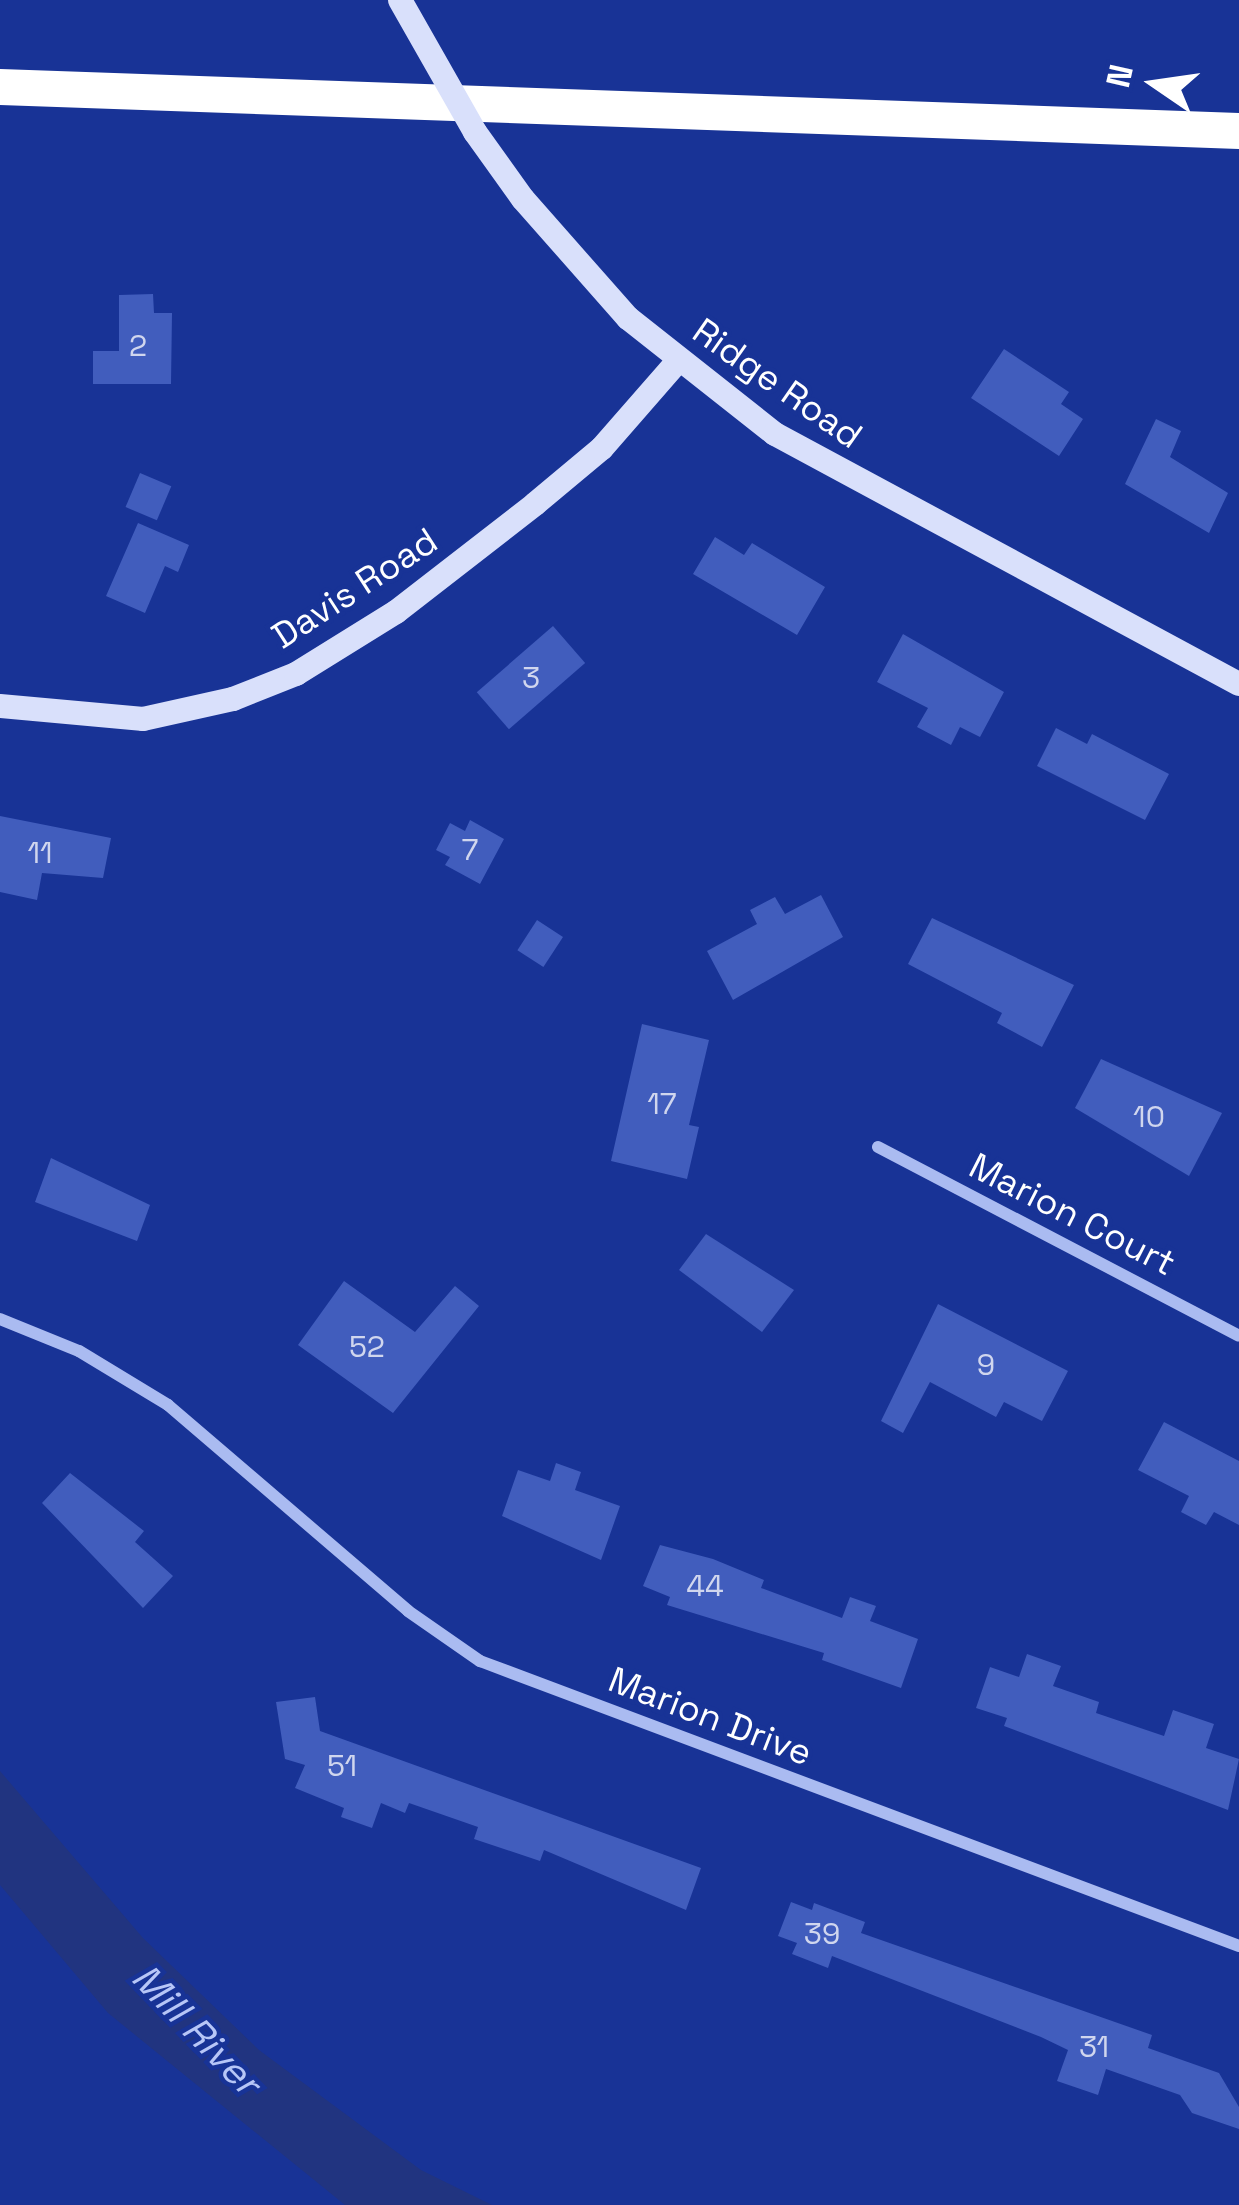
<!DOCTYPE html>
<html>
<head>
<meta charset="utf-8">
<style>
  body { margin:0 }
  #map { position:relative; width:1239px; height:2205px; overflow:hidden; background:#183396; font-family:"Space Grotesk",sans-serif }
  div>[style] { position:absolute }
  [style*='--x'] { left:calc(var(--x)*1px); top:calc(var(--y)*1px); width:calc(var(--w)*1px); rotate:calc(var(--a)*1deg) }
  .water>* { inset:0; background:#213480 }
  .building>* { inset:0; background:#415dbd; transform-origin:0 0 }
  .street>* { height:12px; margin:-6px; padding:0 6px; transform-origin:6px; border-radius:6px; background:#aabbf1 }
  .secondary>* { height:24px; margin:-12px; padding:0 12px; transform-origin:12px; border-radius:12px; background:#d9e0fb }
  .highway>* { height:36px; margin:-18px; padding:0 18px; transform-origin:18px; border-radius:18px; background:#fff }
  .secondary-bridge>* { height:24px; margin:-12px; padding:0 12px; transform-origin:12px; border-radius:12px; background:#d9e0fb }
  span { translate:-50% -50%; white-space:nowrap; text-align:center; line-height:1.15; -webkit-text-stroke:9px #183396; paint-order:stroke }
  .number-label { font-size:30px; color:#d0d6ee }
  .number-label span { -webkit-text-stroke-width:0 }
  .street-label { font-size:36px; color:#fff }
  .water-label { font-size:39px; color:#b7c6f7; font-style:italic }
  .north { position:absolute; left:1095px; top:24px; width:120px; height:120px; -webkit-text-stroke:9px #183396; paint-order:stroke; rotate:283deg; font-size:33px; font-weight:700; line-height:48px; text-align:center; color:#fff }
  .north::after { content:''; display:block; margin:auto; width:42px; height:54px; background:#fff; clip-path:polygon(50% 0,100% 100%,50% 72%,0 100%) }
</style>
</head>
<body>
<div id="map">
  <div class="water">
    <i style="clip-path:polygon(0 1771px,143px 1938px,259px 2050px,421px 2170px,492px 2205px,345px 2205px,108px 2013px,0 1885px)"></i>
  </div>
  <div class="building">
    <i style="clip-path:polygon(153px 294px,154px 313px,172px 313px,171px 384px,93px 384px,93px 351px,119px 351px,119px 295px)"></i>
    <i style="clip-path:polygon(1004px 349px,1069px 392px,1061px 404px,1083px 419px,1059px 456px,971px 398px)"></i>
    <i style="clip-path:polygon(1156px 419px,1181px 431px,1170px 457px,1228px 493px,1209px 533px,1125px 484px)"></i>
    <i style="left:140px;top:473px;width:34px;height:37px;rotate:23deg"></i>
    <i style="clip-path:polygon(138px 523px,189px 545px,178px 572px,165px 566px,145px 613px,106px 596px)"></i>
    <i style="clip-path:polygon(715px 537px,744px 555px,752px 543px,825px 587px,797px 635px,693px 574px)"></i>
    <i style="left:553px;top:626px;width:49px;height:101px;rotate:49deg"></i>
    <i style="clip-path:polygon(903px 634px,1004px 692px,980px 737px,960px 727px,951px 745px,917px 727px,928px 708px,877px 682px)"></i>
    <i style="clip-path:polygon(1056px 728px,1087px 744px,1092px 734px,1169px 774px,1145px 820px,1037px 766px)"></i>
    <i style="clip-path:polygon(0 816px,111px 838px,103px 878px,42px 873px,37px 900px,0 892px)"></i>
    <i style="clip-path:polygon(470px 820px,504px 839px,480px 884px,445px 865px,450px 857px,436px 850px,450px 823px,465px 831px)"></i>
    <i style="clip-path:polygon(821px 895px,843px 937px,733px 1000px,707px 951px,757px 924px,750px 910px,775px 897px,785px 914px)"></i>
    <i style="clip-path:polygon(932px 918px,1074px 985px,1042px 1047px,997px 1023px,1002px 1013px,908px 964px)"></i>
    <i style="left:537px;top:920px;width:31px;height:36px;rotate:33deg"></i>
    <i style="clip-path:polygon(642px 1024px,709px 1040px,689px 1125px,699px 1127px,687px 1179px,611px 1161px)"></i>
    <i style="clip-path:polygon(1101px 1059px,1222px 1113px,1189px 1176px,1075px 1108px)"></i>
    <i style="clip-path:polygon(51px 1158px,150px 1205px,137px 1241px,35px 1202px)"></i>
    <i style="clip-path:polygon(706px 1234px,794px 1290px,762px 1332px,679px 1270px)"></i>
    <i style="clip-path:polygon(344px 1281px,415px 1332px,455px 1286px,479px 1306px,393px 1413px,298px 1345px)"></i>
    <i style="clip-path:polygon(938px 1304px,1068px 1371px,1042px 1421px,1004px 1402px,996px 1417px,930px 1382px,903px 1433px,881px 1421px)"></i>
    <i style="clip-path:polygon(1164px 1422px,1239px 1461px,1239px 1525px,1214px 1512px,1206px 1525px,1181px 1512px,1189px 1496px,1138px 1470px)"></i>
    <i style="clip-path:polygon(556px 1463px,581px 1472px,575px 1490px,620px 1506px,601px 1560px,502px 1516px,518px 1470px,550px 1481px)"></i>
    <i style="clip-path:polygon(70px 1473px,144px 1531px,135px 1542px,173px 1576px,143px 1608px,42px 1503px)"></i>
    <i style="clip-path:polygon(660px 1545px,713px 1559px,764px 1580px,761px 1588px,842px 1618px,850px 1597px,876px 1606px,870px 1621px,918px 1639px,901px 1688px,822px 1660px,824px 1653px,667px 1605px,670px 1597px,643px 1586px)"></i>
    <i style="clip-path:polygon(1027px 1654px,1061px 1666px,1053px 1686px,1099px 1702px,1096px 1713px,1164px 1736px,1173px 1710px,1214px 1724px,1206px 1748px,1239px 1759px,1228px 1810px,1004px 1726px,1007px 1718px,976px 1708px,990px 1667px,1019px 1677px)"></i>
    <i style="clip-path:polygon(315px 1697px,320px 1731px,701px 1868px,686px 1910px,544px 1850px,540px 1861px,474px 1839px,478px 1827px,409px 1803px,405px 1813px,381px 1803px,372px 1828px,341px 1817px,344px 1808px,295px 1788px,305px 1765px,285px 1759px,276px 1702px)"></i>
    <i style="clip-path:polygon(791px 1902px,812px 1910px,814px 1903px,865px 1922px,861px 1933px,1152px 2035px,1148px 2048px,1219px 2073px,1239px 2107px,1239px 2129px,1192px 2113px,1180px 2095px,1106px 2069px,1098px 2095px,1057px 2081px,1068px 2050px,1041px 2037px,832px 1956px,828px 1968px,792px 1954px,797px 1943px,778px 1936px)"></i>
  </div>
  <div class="street">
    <i style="--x:878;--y:1147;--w:407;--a:27.6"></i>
    <i style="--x:0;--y:1319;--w:85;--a:22.1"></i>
    <i style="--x:79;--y:1351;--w:104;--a:31.2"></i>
    <i style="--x:168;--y:1405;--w:316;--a:40.6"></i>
    <i style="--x:408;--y:1611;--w:88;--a:34.8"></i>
    <i style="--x:480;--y:1661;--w:811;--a:20.58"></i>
  </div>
  <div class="secondary">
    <i style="--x:523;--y:199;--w:159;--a:48.6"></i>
    <i style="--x:628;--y:318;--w:187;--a:38.3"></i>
    <i style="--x:775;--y:434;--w:527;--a:28.32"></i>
    <i style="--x:0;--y:706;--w:144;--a:5.2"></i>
    <i style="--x:143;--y:719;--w:92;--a:-12.5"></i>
    <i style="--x:233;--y:699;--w:68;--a:-21.6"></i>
    <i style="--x:296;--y:674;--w:118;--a:-31.8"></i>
    <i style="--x:396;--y:612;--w:176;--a:-37.8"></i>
    <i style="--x:535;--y:504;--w:87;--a:-39.9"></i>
    <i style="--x:602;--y:448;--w:114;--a:-48.9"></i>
  </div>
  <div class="highway">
    <i style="--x:0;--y:87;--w:1240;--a:2.03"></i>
  </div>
  <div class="secondary-bridge">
    <i style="--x:400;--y:0;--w:152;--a:60.4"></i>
    <i style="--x:475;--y:132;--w:82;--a:54.4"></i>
  </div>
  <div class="number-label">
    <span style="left:138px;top:346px">2</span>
    <span style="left:531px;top:678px">3</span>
    <span style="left:470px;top:850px">7</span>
    <span style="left:40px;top:853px">11</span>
    <span style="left:662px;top:1104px">17</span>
    <span style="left:1149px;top:1117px">10</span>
    <span style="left:367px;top:1347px">52</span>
    <span style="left:986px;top:1365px">9</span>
    <span style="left:705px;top:1586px">44</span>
    <span style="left:342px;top:1766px">51</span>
    <span style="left:822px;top:1934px">39</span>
    <span style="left:1094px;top:2047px">31</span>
  </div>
  <div class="street-label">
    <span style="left:777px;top:384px;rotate:35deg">Ridge Road</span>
    <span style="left:355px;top:589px;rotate:-33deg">Davis Road</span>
    <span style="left:1072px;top:1215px;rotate:27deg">Marion Court</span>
    <span style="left:710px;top:1717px;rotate:21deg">Marion Drive</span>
  </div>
  <div class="water-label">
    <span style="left:196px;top:2030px;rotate:46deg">Mill River</span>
  </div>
  <div class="north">N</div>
</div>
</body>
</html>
